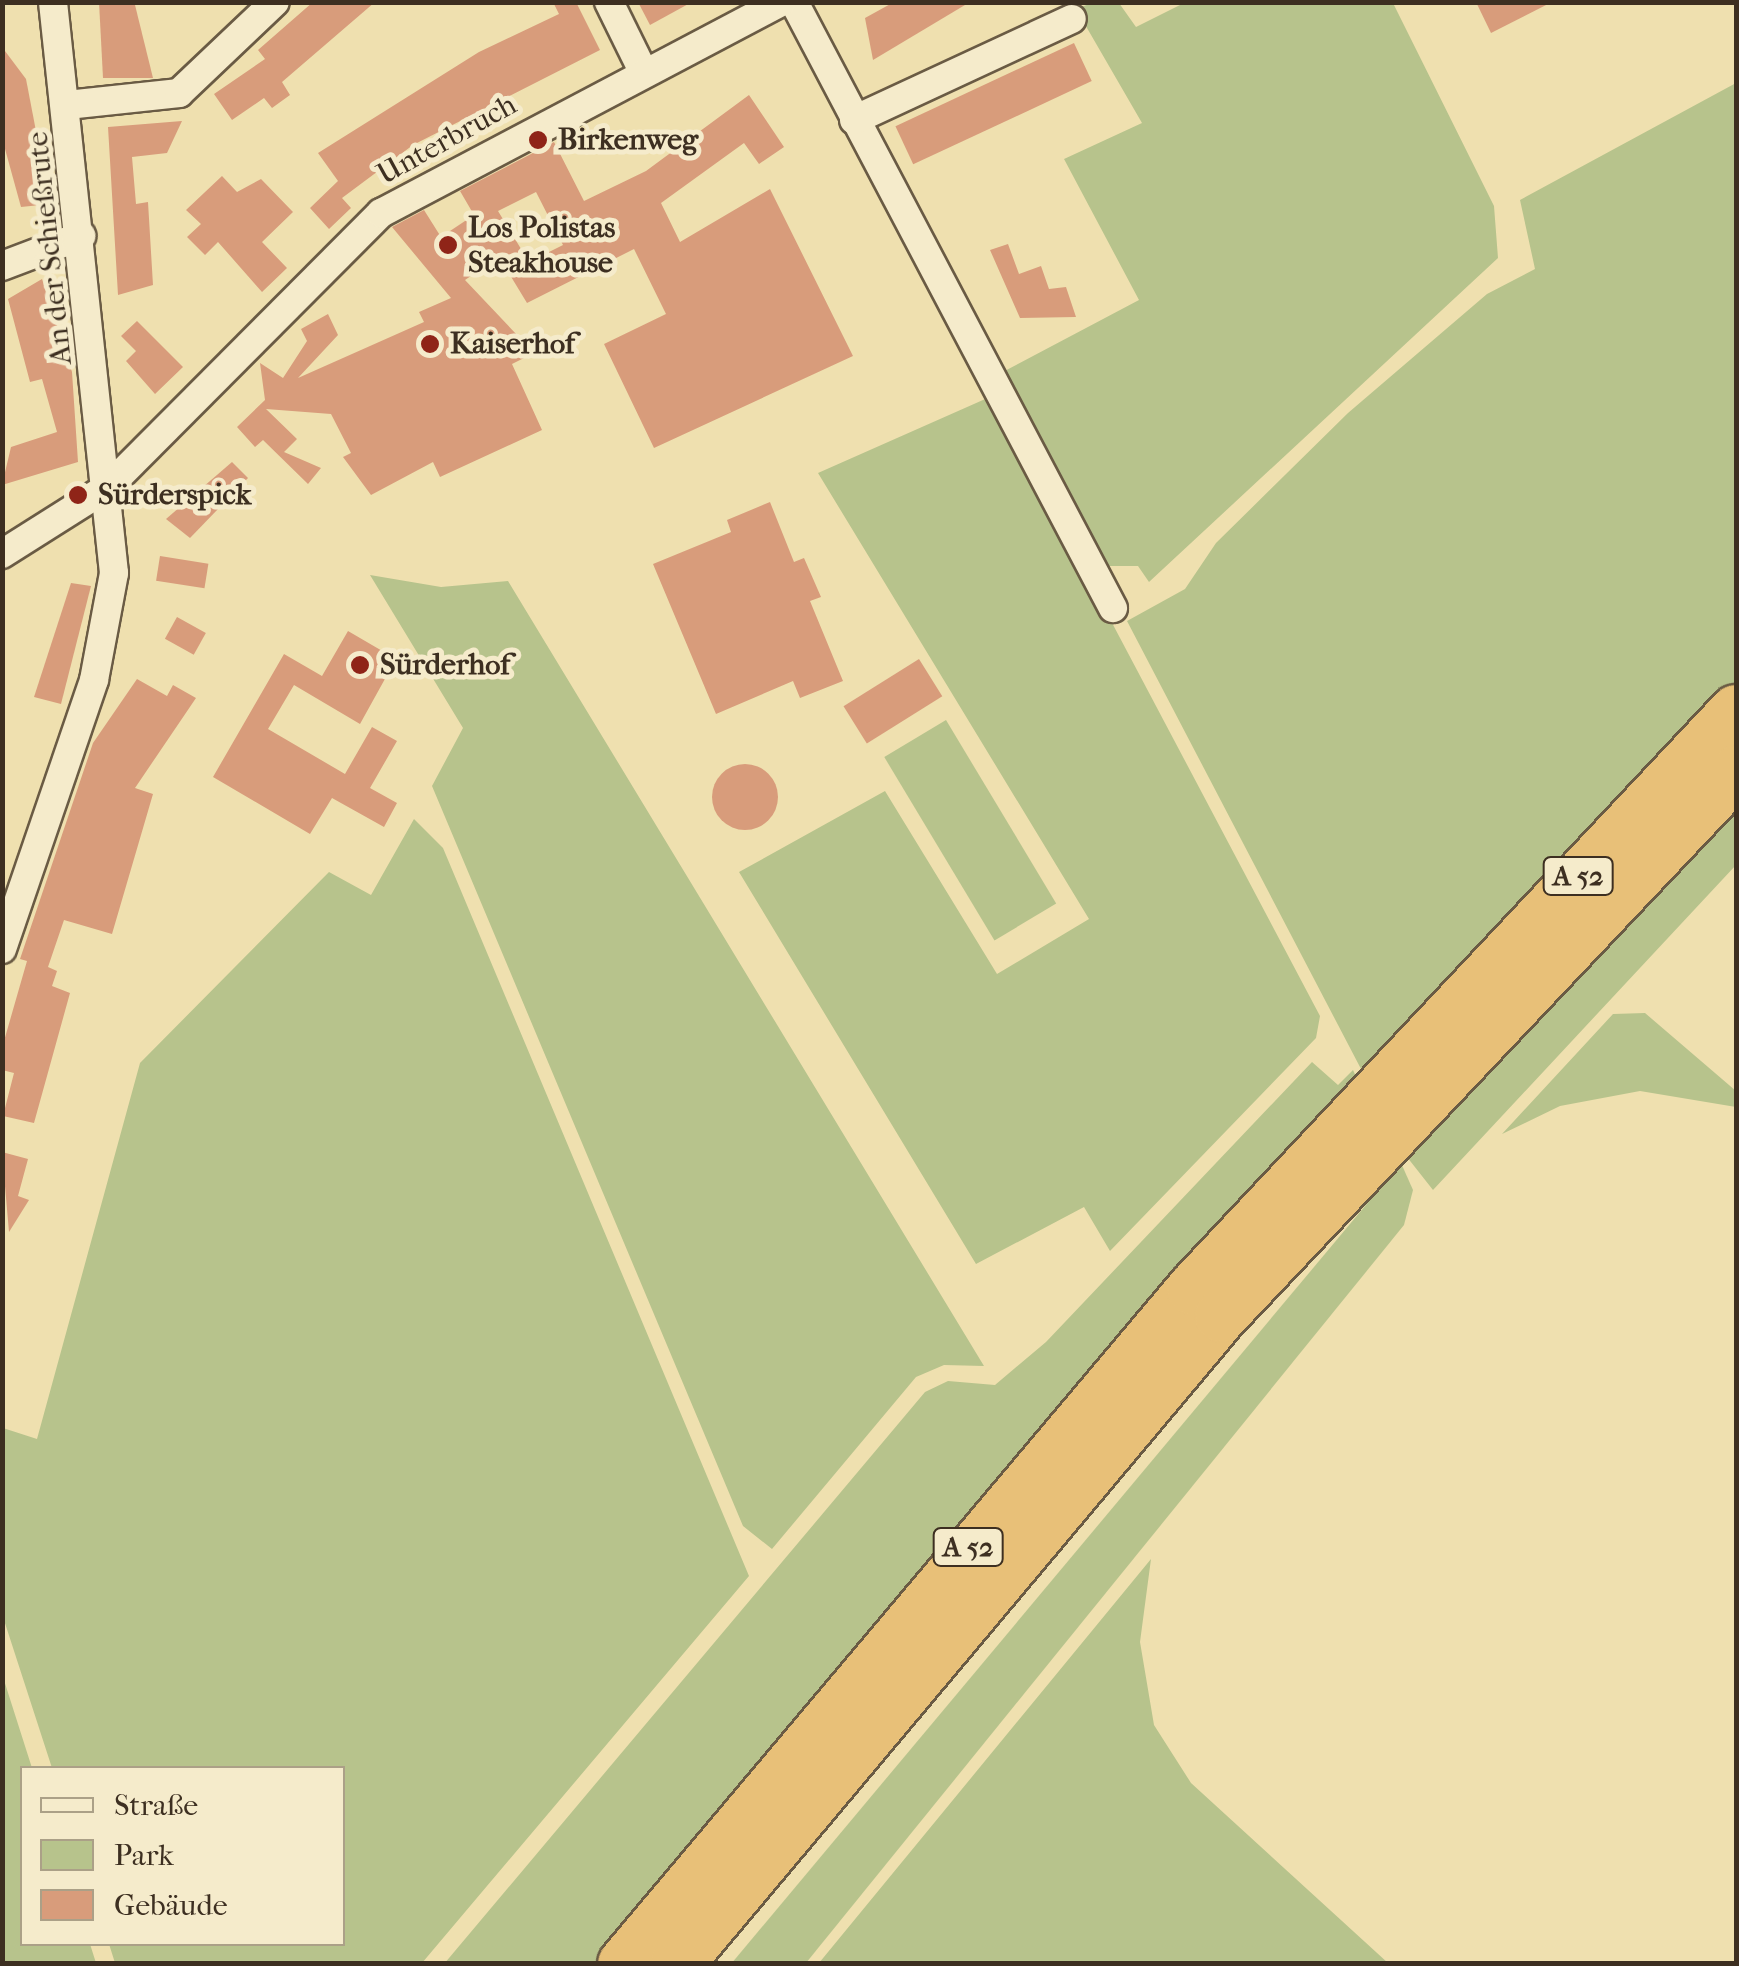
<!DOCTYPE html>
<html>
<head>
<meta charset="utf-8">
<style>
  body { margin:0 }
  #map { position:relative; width:1739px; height:1966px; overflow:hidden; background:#efe0af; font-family:"IM FELL French Canon",serif }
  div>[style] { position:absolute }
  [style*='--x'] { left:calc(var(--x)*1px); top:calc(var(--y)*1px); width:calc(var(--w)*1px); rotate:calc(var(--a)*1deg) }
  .green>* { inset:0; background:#b7c38c; transform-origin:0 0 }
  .building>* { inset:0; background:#d89c7b; transform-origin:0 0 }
  .round { border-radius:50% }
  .roads { filter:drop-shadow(2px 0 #6a5b44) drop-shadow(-2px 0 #6a5b44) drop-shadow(0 2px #6a5b44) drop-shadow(0 -2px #6a5b44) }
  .minor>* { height:28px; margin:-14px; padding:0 14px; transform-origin:14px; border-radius:14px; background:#f5ebcb }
  .motorway>* { height:52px; margin:-26px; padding:0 26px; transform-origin:26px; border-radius:26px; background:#e8c078 }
  .dots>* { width:28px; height:28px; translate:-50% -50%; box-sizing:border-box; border:5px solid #f5ebcb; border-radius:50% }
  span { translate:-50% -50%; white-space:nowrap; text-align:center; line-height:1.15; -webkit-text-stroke:10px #f5ebcb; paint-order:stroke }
  .shield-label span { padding:2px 8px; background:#f5ebcb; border:2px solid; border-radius:8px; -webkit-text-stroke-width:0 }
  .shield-label { font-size:28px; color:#3d2f21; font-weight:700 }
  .street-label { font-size:30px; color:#3d2f21 }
  .poi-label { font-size:30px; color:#3d2f21; font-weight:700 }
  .left { translate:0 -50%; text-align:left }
  .frame { position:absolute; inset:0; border:5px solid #3d2f21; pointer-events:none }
  .legend { position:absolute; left:20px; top:1766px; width:325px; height:180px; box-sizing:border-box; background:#f5ebcb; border:2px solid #aba087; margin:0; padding:12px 18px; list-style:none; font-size:30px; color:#3d2f21 }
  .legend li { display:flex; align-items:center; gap:20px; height:50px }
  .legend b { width:50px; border:2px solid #aba087 }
</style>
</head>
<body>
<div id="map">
  <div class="green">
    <i style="clip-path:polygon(1092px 3px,1119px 3px,1136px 27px,1184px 3px,1393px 3px,1494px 206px,1498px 258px,1149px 582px,1138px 566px,1098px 566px,997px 375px,1139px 300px,1064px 159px,1142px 123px,1076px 9px)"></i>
    <i style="clip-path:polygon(1736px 83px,1736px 865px,1433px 1190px,1407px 1157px,1127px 621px,1185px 589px,1216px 543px,1348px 413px,1487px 294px,1535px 269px,1520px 200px)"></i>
    <i style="clip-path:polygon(992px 396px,1320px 1016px,1316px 1038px,1110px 1251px,1084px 1207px,976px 1264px,739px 872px,885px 791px,997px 974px,1089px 919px,818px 473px)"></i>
    <i style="clip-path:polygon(370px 575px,441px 587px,508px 581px,984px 1366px,944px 1365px,916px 1377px,772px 1549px,743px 1526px,432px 786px,463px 728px)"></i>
    <i style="left:946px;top:720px;width:214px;height:72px;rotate:59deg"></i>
    <i style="clip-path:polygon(414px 819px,443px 848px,749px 1576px,422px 1963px,115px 1963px,109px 1944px,342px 1944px,342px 1768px,52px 1768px,3px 1617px,3px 1428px,37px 1439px,140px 1063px,329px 872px,371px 895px)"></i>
    <i style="clip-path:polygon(1645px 1013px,1736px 1091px,1736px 1107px,1640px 1091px,1560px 1106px,1502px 1134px,1613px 1014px)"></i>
    <i style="clip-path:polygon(1312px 1062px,1338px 1085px,1353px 1070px,1358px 1081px,1150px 1296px,595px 1963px,444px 1964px,925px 1392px,948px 1381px,995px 1385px,1046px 1342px)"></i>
    <i style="clip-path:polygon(1401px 1163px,1413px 1190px,1404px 1225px,806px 1963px,731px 1964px)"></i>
    <i style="clip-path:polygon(1151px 1559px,1140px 1642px,1154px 1725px,1191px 1783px,1388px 1963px,819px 1963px)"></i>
    <i style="clip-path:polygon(3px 1677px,32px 1768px,22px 1768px,22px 1944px,90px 1944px,96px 1963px,3px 1963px)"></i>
  </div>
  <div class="building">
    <i style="clip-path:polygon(99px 2px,135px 5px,153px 78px,103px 78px)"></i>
    <i style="clip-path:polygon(313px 2px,375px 2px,282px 82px,290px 95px,272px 108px,264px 98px,232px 120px,214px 94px,265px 59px,258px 50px)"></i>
    <i style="clip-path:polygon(553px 2px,576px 2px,600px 50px,413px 145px,342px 198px,351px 208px,329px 229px,310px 208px,338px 181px,318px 153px,479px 52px,559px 14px)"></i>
    <i style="clip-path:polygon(638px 2px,692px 2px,650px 25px)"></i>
    <i style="clip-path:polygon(894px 2px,970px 2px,873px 60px,865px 18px)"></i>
    <i style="clip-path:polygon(1476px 2px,1552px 2px,1491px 33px)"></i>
    <i style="left:1074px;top:43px;width:42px;height:197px;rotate:65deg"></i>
    <i style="clip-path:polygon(2px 47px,26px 79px,50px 204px,21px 207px,2px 138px)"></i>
    <i style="clip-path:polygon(evenodd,749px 95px,784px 147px,759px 164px,744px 143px,661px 203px,680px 242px,770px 189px,853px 356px,654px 448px,604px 344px,666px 314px,634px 249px,527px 303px,499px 257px,465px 280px,534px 353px,512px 364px,542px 430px,440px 477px,433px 462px,371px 495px,343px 457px,351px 453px,331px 414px,266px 409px,297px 439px,284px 452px,321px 468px,308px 484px,263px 440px,255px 447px,237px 427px,265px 400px,260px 363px,283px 378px,307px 341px,301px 329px,328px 314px,338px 335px,298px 378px,424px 322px,419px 312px,451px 298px,392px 227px,424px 210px,441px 237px,474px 215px,460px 191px,554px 142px,584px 201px,646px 171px,749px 95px,536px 192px,563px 245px,529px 262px,498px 211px,536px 192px)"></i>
    <i style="clip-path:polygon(182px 121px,167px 153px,132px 157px,136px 204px,148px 202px,153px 285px,118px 295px,108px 127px)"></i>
    <i style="clip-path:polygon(222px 176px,237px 192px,261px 179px,293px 212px,262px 242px,287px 268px,262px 292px,218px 242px,205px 255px,187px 237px,201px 224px,186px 210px)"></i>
    <i style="clip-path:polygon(1008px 244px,1019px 274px,1041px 266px,1049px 289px,1066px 287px,1076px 317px,1020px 318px,990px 250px)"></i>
    <i style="clip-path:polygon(42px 279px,72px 372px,78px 462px,2px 485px,11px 447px,57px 432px,42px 379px,30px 382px,8px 299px)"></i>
    <i style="clip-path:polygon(137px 321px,183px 367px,155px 394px,126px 361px,136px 351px,121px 336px)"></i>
    <i style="clip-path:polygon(232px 462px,248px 478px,190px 538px,166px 519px)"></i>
    <i style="clip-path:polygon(770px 502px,794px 562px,804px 558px,821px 597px,810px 601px,843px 681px,800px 698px,793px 681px,716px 714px,653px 564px,731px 532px,727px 520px)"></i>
    <i style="left:160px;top:556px;width:49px;height:25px;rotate:9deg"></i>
    <i style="clip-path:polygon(71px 583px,91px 586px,61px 704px,34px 697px)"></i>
    <i style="left:177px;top:617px;width:33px;height:25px;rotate:29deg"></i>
    <i style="clip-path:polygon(348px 631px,396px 659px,360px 724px,294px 685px,268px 729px,345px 774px,372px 727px,397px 741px,370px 788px,397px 803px,384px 827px,332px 798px,310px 834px,213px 777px,284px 654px,322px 676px)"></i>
    <i style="left:919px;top:659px;width:44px;height:89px;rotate:58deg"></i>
    <i style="clip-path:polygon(137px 679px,167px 696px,173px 685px,196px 698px,135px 788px,153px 794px,112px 934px,64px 920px,48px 967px,57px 971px,52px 986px,70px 993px,34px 1123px,3px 1116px,14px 1073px,2px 1070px,2px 1048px,27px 961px,20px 959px,93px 743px)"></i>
    <i class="round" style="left:712px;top:764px;width:66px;height:66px"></i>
    <i style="clip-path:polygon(2px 1152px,28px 1159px,18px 1196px,29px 1200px,9px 1232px)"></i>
  </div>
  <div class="roads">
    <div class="minor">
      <i style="--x:609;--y:2;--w:79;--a:63.8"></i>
      <i style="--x:794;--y:2;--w:685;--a:62.24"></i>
      <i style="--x:67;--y:105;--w:113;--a:-6.1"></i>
      <i style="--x:179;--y:93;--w:132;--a:-43.5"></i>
      <i style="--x:854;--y:120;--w:240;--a:-24.9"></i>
      <i style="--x:2;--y:266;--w:85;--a:-20.8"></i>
      <i style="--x:2;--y:554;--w:125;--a:-32.3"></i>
      <i style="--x:108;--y:487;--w:387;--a:-45.1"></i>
      <i style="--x:381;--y:213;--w:453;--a:-27.8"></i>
      <i style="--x:2;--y:949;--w:284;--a:-71.1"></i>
      <i style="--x:94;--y:680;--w:109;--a:-79.4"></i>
      <i style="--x:114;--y:573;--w:574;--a:-96.1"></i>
    </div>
    <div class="motorway">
      <i style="--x:624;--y:1964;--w:883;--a:-49.87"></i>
      <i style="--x:1193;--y:1289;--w:793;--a:-46.79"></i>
      <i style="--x:677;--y:1964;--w:846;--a:-49.99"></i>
      <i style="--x:1221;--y:1316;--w:749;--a:-46.57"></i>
    </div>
  </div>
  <div class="dots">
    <i style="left:538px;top:140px;background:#8f2418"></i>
    <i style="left:448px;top:245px;background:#8f2418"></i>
    <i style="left:430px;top:344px;background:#8f2418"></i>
    <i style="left:78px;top:495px;background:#8f2418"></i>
    <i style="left:360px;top:665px;background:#8f2418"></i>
  </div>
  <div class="shield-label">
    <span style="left:1578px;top:876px">A 52</span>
    <span style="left:968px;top:1547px">A 52</span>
  </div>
  <div class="street-label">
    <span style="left:447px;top:140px;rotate:-29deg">Unterbruch</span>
    <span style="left:50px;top:248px;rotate:-96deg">An der Schießrute</span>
  </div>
  <div class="poi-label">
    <span class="left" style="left:558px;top:140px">Birkenweg</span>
    <span class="left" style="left:468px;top:245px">Los Polistas<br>Steakhouse</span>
    <span class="left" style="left:450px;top:344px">Kaiserhof</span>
    <span class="left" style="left:98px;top:495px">Sürderspick</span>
    <span class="left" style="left:380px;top:665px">Sürderhof</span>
  </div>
  <div class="frame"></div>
  <ul class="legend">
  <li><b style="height:12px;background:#f5ebcb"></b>Straße</li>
  <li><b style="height:28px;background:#b7c38c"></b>Park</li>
  <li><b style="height:28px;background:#d89c7b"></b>Gebäude</li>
  </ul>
</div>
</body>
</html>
